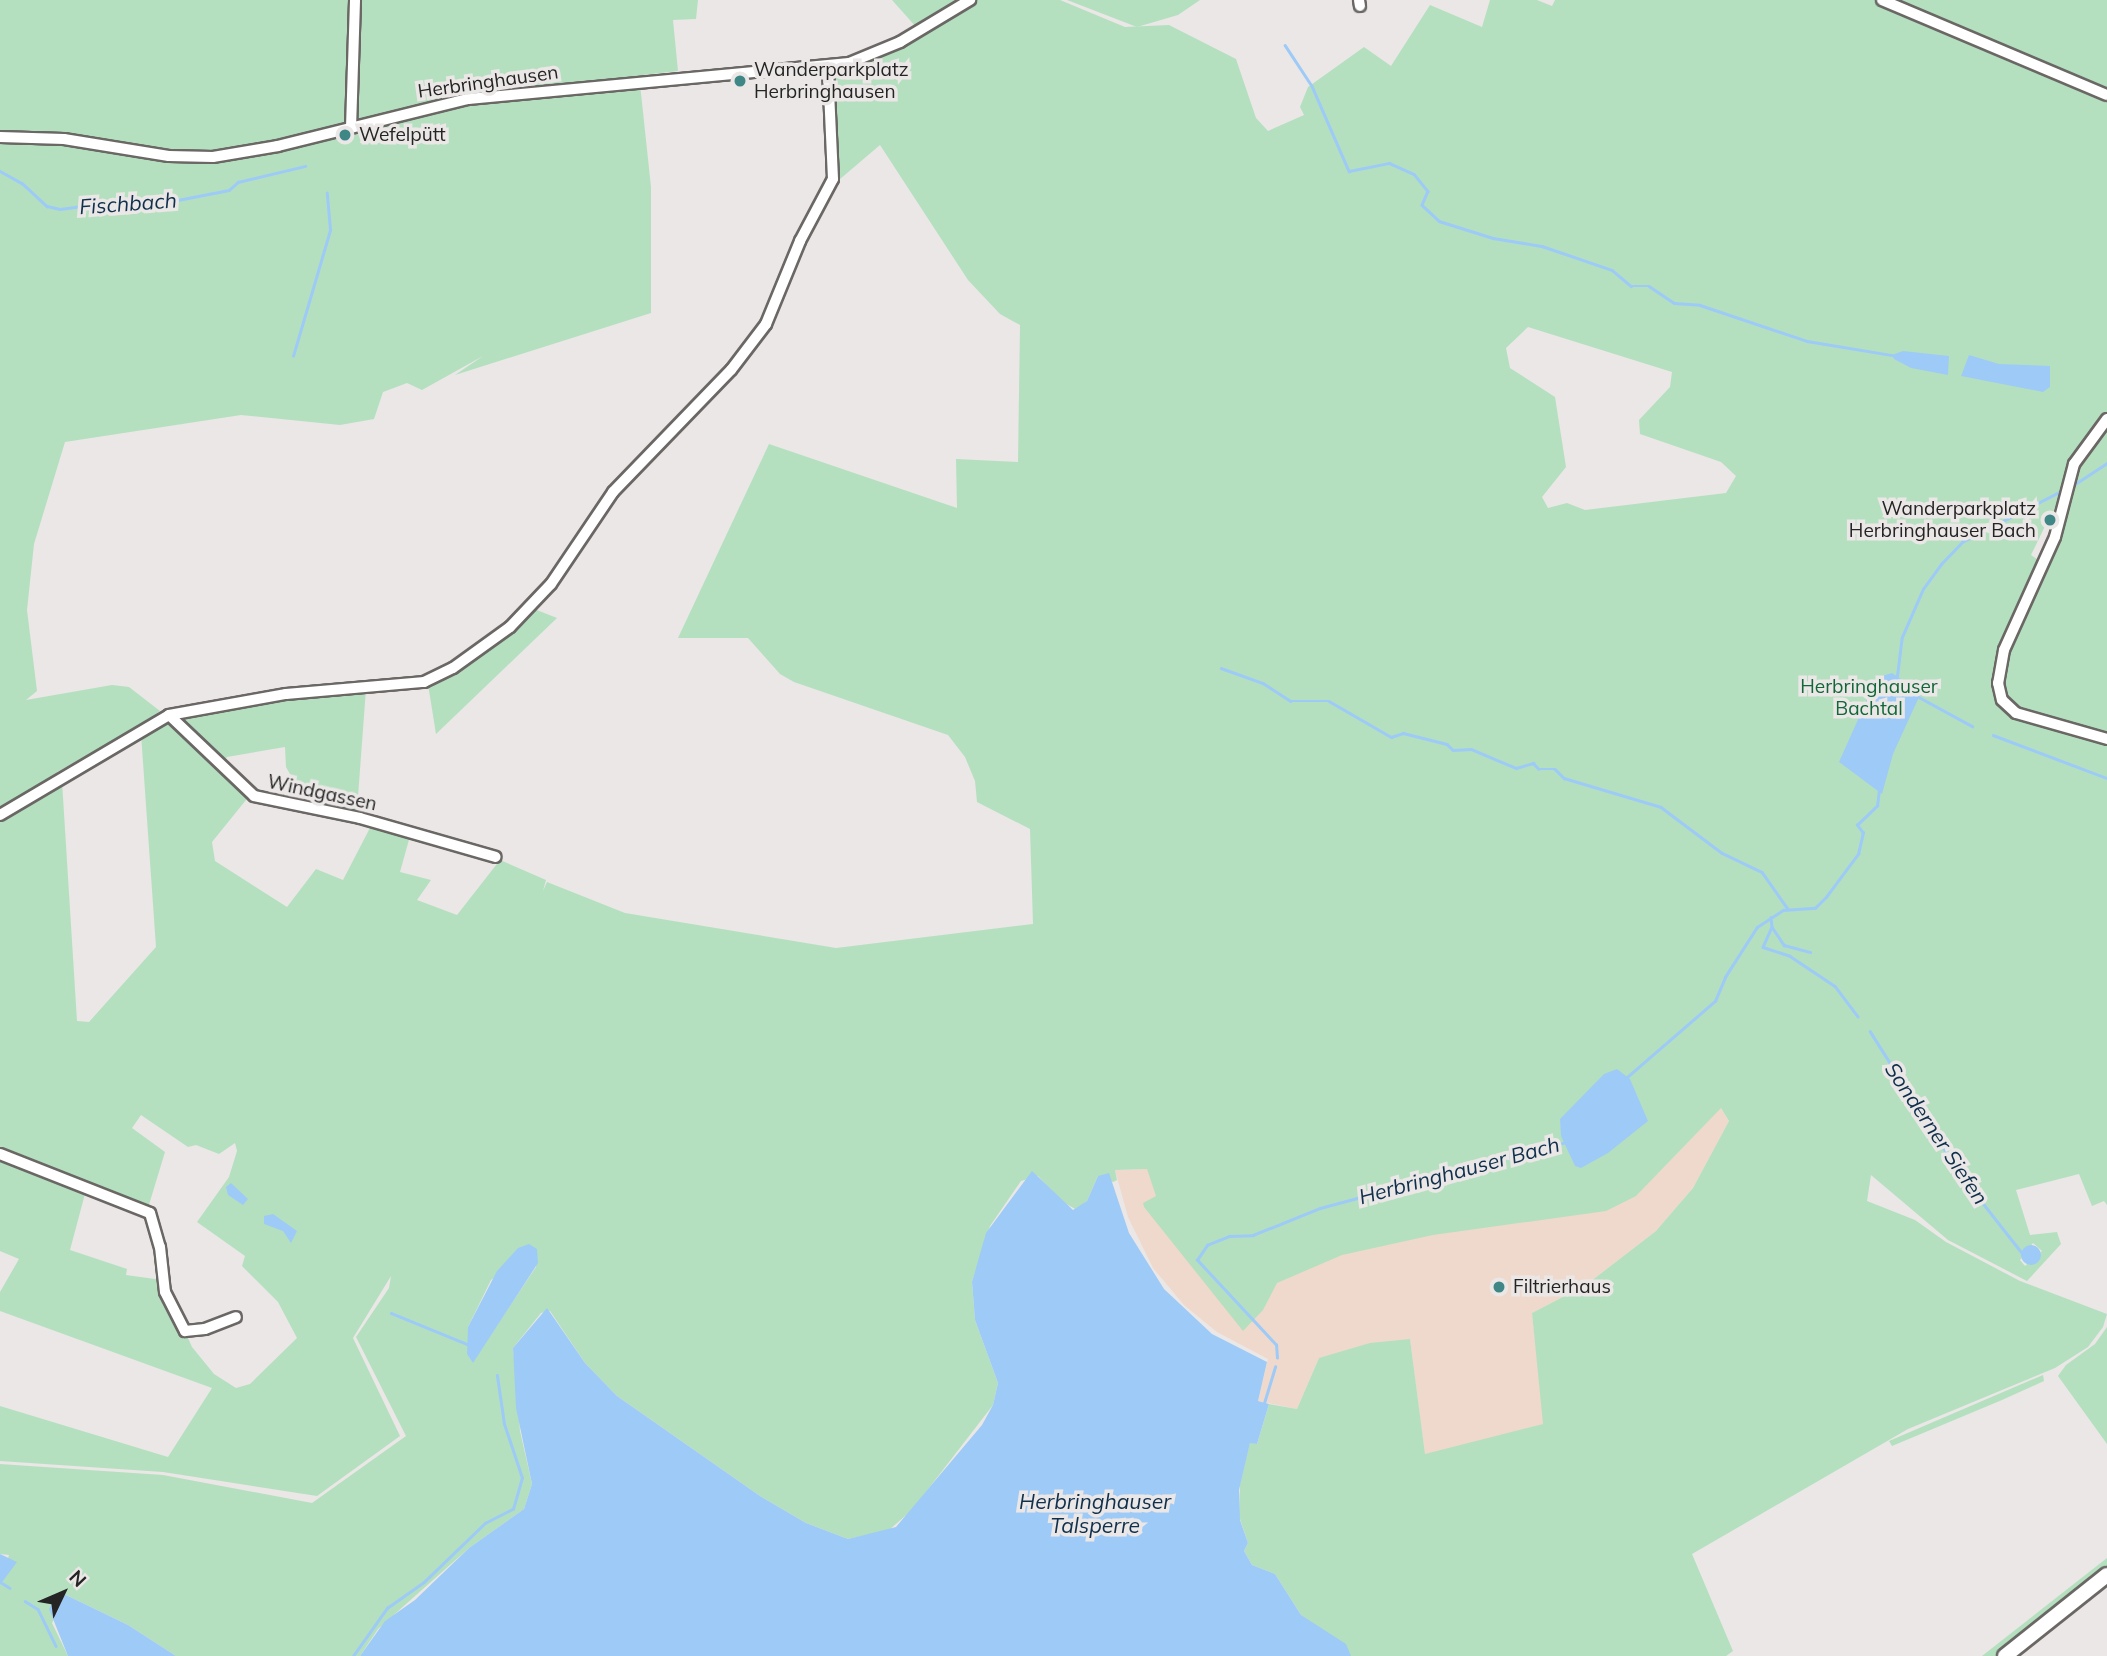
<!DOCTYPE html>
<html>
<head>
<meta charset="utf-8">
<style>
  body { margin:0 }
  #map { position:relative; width:2107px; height:1656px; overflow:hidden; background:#eae7e6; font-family:Mulish,sans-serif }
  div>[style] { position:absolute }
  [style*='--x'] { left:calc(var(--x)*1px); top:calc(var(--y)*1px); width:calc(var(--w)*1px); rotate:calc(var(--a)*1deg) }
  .industrial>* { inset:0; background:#efd9cc }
  .green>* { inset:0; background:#b4e0bf }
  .water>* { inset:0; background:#9ecaf7 }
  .round { border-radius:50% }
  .stream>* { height:2.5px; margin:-1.25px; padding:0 1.25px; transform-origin:1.25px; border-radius:1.25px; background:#9ecaf7 }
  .roads { filter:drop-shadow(2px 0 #6a6765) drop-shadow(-2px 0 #6a6765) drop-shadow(0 2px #6a6765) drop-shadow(0 -2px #6a6765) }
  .minor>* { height:10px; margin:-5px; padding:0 5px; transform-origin:5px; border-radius:5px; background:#fff }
  .secondary>* { height:14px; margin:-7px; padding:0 7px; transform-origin:7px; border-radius:7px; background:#fff }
  .dots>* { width:19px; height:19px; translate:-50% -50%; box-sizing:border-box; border:4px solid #eae7e6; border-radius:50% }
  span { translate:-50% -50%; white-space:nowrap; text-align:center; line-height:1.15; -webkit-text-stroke:7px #eae7e6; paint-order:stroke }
  .poi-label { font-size:19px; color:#252424 }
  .left { translate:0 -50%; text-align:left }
  .right { translate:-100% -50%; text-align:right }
  .street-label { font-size:19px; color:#252424 }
  .park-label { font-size:19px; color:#116738 }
  .water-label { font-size:21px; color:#0f2f4c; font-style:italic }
  .north { position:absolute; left:28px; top:1558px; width:70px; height:70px; -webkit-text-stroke:5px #eae7e6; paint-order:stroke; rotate:46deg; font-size:19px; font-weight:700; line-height:28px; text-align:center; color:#252424 }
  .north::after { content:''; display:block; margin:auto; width:24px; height:32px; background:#252424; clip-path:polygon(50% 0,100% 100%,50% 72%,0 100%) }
</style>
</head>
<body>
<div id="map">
  <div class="industrial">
    <i style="clip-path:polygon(1666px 1019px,1729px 1121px,1693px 1188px,1656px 1231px,1586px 1285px,1532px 1313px,1544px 1424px,1425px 1455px,1410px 1339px,1319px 1358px,1297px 1409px,1258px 1401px,1268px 1359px,1217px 1332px,1184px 1305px,1153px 1268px,1128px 1217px,1115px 1170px,1147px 1169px)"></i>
  </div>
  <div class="green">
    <i style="clip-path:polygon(evenodd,0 0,698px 0,696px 19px,673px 20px,678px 71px,643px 75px,640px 84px,651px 187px,651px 313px,455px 375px,483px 356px,422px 390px,407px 383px,383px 392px,374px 419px,340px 425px,241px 415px,65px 442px,34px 544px,27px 610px,37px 691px,26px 700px,112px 685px,129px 687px,160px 711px,136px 729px,57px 772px,53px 786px,62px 781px,77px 1021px,89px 1022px,156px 947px,141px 734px,184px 715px,313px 694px,366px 689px,357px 810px,303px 797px,286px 767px,285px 747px,227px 757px,221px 765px,250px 795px,212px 842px,215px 861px,287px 907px,316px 869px,343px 880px,372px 824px,410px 836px,400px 872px,431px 880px,417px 900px,457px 915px,500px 860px,546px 880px,543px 891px,547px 882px,625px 913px,836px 948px,1033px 924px,1030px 829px,977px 802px,975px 781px,965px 757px,948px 735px,794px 682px,780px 674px,748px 638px,678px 638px,769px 444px,957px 508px,956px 459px,1018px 462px,1020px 325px,1000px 314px,968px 280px,880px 145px,833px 185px,828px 73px,884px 53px,977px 0,1060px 0,1125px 27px,1169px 25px,1236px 59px,1256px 118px,1268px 131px,1304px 115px,1300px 107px,1308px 87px,1364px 47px,1391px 66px,1430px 5px,1482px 27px,1490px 0,1537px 0,1552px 6px,1555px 0,2107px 0,2107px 1205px,2104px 1201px,2092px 1206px,2079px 1174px,2016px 1190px,2030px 1235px,2057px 1232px,2061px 1244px,2027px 1281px,1948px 1240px,1871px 1175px,1867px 1201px,1915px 1220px,1946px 1242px,2020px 1281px,2107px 1314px,2103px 1327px,2088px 1347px,2055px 1368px,1908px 1429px,1692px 1554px,1733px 1651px,1726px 1656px,1351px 1656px,1301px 1615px,1275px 1574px,1252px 1565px,1244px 1551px,1248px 1543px,1239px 1516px,1240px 1484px,1250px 1442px,1257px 1444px,1269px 1404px,1297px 1409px,1319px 1358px,1370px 1343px,1410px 1339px,1425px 1454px,1543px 1424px,1532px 1313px,1586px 1285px,1656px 1231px,1693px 1188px,1729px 1121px,1721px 1108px,1636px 1196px,1606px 1211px,1433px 1235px,1342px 1255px,1277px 1283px,1263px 1310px,1243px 1331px,1144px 1207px,1143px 1203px,1156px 1196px,1147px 1169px,1115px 1170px,1117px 1180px,1113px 1182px,1098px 1176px,1087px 1201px,1077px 1210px,1061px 1201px,1038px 1176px,1021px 1181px,990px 1226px,972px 1282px,975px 1320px,998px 1383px,993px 1405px,912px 1510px,889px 1530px,848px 1539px,806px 1523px,760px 1496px,617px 1396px,585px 1363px,550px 1311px,541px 1313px,513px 1348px,520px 1431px,532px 1484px,524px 1509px,469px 1548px,378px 1629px,360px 1656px,176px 1656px,128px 1625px,66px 1595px,52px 1623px,68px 1656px,0 1656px,0 1585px,9px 1555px,0 1554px,0 1464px,163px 1475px,312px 1503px,406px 1436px,356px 1337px,389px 1288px,391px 1276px,353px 1338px,400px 1436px,317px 1496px,163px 1472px,0 1461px,0 1406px,168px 1457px,212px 1388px,0 1311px,0 1292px,19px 1259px,0 1251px,0 1158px,26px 1167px,31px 1160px,0 1147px,0 0,1528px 327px,1672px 372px,1670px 387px,1639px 420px,1640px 434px,1721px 462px,1736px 476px,1726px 493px,1585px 510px,1567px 503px,1548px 508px,1542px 497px,1566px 467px,1555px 397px,1510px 368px,1506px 348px,1528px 327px,0 0,2060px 508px,2007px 651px,2002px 692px,2010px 705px,1994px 682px,2040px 561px,2031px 555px,2048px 520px,2060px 508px,0 0,141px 1115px,188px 1147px,196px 1145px,219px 1154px,235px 1143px,237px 1151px,229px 1177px,197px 1222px,245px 1256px,242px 1266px,278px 1302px,297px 1338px,250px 1384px,236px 1388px,214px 1374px,192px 1347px,162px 1280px,126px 1275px,127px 1269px,70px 1250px,86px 1190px,54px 1178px,55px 1170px,148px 1208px,165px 1152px,132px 1128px,141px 1115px,0 0,2033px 1243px,2042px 1251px,2025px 1266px,2020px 1260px,2033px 1243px,0 0,537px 1249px,536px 1267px,487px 1340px,468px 1327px,491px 1280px,537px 1249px)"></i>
    <i style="clip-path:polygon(892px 0,963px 0,917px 28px)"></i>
    <i style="clip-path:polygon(1067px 0,1200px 0,1178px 15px,1137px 27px)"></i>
    <i style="clip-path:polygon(529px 607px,557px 618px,436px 734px,428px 684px)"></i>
    <i style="clip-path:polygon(2107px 1327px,2107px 1444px,2058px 1376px,2066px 1365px,2095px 1344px)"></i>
    <i style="clip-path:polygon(2043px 1375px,2044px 1381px,2002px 1400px,1892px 1446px,1889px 1441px)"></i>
    <i style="clip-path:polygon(2107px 1558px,2107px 1569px,1997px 1656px,1982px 1656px)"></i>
  </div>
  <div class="water">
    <i style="clip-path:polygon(1903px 351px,1949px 356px,1948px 375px,1911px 368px,1894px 359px,1892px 355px)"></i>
    <i style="clip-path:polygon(1969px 355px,1999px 364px,2050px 366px,2050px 387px,2043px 392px,1961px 376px)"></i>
    <i style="clip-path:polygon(1892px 673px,1916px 689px,1919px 697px,1893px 754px,1882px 794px,1839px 762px,1873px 686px,1879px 677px)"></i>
    <i style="clip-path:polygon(1617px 1069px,1630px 1079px,1648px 1121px,1608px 1153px,1581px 1168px,1575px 1166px,1561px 1136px,1560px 1119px,1604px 1074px)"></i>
    <i style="clip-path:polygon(1032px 1171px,1073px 1210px,1087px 1201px,1098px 1176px,1109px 1173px,1129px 1233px,1164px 1289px,1212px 1334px,1267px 1362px,1258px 1401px,1269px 1404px,1257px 1444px,1250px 1443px,1239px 1490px,1240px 1520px,1248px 1543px,1244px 1551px,1252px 1565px,1275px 1574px,1301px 1615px,1346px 1644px,1351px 1656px,360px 1656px,385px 1621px,415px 1600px,469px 1548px,524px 1509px,532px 1484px,516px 1408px,513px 1348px,547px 1308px,585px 1363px,617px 1396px,760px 1496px,806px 1523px,848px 1539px,896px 1527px,982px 1425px,993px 1405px,998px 1383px,975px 1320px,972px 1282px,986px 1233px)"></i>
    <i style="clip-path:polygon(231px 1183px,248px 1199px,243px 1205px,228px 1195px,226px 1187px)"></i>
    <i style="clip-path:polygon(273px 1214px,297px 1231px,291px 1243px,283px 1231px,264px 1224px,264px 1216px)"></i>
    <i style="clip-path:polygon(529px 1244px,537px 1249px,538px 1263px,473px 1363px,467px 1354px,468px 1327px,497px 1271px,518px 1248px)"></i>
    <i class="round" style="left:2021px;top:1245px;width:20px;height:20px"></i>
    <i style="clip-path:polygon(0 1554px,17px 1562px,0 1585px)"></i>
    <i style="clip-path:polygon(66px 1595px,128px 1625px,176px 1656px,68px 1656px,49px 1609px,56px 1597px)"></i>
  </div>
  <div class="stream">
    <i style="--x:1285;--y:45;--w:49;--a:56.6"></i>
    <i style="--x:1312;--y:86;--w:93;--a:66.5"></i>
    <i style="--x:1349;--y:171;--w:41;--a:-11.3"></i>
    <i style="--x:1389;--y:163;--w:27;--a:24"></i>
    <i style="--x:1414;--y:174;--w:22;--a:51"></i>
    <i style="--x:1428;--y:191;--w:15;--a:113"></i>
    <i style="--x:1422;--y:205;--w:23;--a:43"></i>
    <i style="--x:1439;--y:221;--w:57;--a:17.5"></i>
    <i style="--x:1493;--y:238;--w:50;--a:9.3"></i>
    <i style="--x:1542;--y:246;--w:74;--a:18.9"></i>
    <i style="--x:1612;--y:270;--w:25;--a:40"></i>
    <i style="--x:1631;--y:286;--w:18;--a:0"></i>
    <i style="--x:1649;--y:286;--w:30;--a:34"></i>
    <i style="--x:1674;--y:303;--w:26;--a:4"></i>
    <i style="--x:1700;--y:305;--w:113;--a:18.6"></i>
    <i style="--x:1807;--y:341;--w:86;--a:9.4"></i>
    <i style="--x:0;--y:171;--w:25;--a:29"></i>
    <i style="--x:22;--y:183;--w:34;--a:43"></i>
    <i style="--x:47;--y:206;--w:13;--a:13"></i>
    <i style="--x:60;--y:209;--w:52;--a:-7.7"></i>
    <i style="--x:112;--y:202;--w:40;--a:4.3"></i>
    <i style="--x:152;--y:205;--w:78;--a:-11"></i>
    <i style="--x:229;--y:190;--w:12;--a:-42"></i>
    <i style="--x:238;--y:182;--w:69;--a:-13.4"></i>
    <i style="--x:293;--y:356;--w:131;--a:-73.6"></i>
    <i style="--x:330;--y:230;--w:37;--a:-95"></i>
    <i style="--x:2072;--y:486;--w:42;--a:-33.3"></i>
    <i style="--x:1221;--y:668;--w:45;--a:19.7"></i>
    <i style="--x:1263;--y:683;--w:33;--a:33"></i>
    <i style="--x:1291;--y:701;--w:38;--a:0"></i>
    <i style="--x:1329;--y:701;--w:72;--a:30.1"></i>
    <i style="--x:1391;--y:737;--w:13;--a:-18"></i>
    <i style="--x:1403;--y:733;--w:45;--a:14"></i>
    <i style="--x:1447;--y:744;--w:8;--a:45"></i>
    <i style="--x:1453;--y:750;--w:18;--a:-3"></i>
    <i style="--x:1471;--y:749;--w:49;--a:22.9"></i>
    <i style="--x:1516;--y:768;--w:18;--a:-16"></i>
    <i style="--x:1533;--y:763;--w:8;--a:45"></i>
    <i style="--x:1539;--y:769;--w:16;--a:0"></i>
    <i style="--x:1555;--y:769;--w:13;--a:45"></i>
    <i style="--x:1564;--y:778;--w:101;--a:16.6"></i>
    <i style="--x:1661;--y:807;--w:76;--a:37"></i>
    <i style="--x:1722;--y:853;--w:44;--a:25.4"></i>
    <i style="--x:1762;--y:872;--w:45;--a:54.9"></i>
    <i style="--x:1897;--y:676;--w:39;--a:-83"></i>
    <i style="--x:1902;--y:637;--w:52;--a:-66.4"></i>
    <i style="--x:1923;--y:589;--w:31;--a:-54"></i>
    <i style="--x:1941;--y:564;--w:30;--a:-46"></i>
    <i style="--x:1962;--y:542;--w:114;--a:-27.2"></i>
    <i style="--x:1917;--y:696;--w:63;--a:28.6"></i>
    <i style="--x:1993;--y:735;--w:122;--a:20.7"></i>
    <i style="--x:1771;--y:917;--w:10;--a:84"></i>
    <i style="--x:1772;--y:927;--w:22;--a:114"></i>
    <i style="--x:1763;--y:947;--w:28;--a:18"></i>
    <i style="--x:1790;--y:956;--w:54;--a:33.7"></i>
    <i style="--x:1835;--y:986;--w:38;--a:53"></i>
    <i style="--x:1772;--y:927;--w:22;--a:56"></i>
    <i style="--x:1784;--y:945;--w:27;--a:15"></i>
    <i style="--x:1870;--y:1031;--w:169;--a:57.8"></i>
    <i style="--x:1960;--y:1174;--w:102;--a:51.8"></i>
    <i style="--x:1626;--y:1078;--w:118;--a:-40.9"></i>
    <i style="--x:1715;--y:1001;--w:26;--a:-67"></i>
    <i style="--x:1725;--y:977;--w:59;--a:-57.4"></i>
    <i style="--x:1757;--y:927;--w:31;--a:-33"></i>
    <i style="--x:1783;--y:910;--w:32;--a:-4"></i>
    <i style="--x:1815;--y:908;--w:16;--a:-45"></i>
    <i style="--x:1826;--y:897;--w:54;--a:-53.3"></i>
    <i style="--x:1858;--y:854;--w:22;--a:-77"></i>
    <i style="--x:1863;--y:833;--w:10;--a:-127"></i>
    <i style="--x:1857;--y:825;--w:28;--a:-44"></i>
    <i style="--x:1877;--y:806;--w:16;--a:-83"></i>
    <i style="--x:391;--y:1313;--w:82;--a:22.2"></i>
    <i style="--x:1277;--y:1358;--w:13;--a:-94"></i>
    <i style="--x:1276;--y:1345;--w:116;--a:-132.9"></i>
    <i style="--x:1197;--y:1260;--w:18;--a:-56"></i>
    <i style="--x:1207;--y:1245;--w:24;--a:-22"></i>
    <i style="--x:1229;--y:1236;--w:24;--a:-2"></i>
    <i style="--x:1253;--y:1235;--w:72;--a:-21.9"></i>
    <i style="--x:1320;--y:1208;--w:256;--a:-15"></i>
    <i style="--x:1264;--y:1403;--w:38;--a:-73"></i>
    <i style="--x:2;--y:1583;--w:9;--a:32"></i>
    <i style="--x:25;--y:1601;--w:15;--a:32"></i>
    <i style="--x:38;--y:1609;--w:41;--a:64.1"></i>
    <i style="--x:353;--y:1656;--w:59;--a:-54.7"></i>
    <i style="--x:387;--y:1608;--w:45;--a:-35.1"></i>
    <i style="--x:424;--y:1582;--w:85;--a:-44"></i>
    <i style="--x:485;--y:1523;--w:31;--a:-27"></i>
    <i style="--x:513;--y:1509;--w:32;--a:-74"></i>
    <i style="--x:522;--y:1478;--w:57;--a:-108.4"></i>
    <i style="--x:504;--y:1424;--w:49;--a:-98.3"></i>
  </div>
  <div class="roads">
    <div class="minor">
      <i style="--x:1359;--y:0;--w:6;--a:81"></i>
      <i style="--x:1882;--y:0;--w:244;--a:22.9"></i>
      <i style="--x:351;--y:128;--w:128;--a:-88.2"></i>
      <i style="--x:0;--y:137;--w:64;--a:1.8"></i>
      <i style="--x:64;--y:139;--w:106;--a:9.2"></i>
      <i style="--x:169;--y:156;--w:44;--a:1.3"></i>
      <i style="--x:213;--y:157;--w:66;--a:-9.6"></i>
      <i style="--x:278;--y:146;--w:196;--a:-13.9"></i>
      <i style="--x:468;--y:99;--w:383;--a:-5.4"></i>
      <i style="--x:849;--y:63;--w:55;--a:-22.4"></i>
      <i style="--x:900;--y:42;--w:82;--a:-31"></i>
      <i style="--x:2107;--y:419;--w:56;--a:126.3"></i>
      <i style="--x:2074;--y:464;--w:75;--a:104.6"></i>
      <i style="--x:2055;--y:537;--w:124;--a:114.3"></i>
      <i style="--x:2004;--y:650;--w:34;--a:100"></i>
      <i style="--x:1998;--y:683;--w:17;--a:77"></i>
      <i style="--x:2002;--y:700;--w:19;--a:43"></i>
      <i style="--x:2016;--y:713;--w:95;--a:15.9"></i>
      <i style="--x:169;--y:715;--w:117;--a:43.6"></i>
      <i style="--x:254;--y:796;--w:108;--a:11.7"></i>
      <i style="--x:360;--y:818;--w:141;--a:16"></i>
      <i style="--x:0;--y:815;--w:196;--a:-30.6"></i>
      <i style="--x:169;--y:715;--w:119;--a:-10.2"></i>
      <i style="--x:286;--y:694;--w:139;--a:-5"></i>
      <i style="--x:424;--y:682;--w:32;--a:-26"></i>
      <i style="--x:453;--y:668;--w:70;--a:-35.7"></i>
      <i style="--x:510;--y:627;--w:59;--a:-46.4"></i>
      <i style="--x:551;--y:584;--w:111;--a:-56"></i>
      <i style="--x:613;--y:492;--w:170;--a:-46"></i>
      <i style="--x:731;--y:370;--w:58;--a:-52.7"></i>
      <i style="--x:766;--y:324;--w:90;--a:-67.7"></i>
      <i style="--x:800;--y:241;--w:70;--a:-62"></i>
      <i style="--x:833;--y:179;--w:112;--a:-92.6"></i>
      <i style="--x:0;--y:1154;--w:161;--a:21.5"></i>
      <i style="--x:150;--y:1213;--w:35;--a:74"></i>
      <i style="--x:160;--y:1247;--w:45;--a:83.7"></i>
      <i style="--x:165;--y:1292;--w:44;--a:62.9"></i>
      <i style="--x:185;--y:1331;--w:20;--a:-6"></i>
      <i style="--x:205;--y:1329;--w:33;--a:-21"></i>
    </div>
    <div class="secondary">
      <i style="--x:2005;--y:1656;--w:130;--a:-38.5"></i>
    </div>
  </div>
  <div class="dots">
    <i style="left:740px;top:81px;background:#3e8786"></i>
    <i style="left:345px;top:135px;background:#3e8786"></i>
    <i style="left:2050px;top:520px;background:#3e8786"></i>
    <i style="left:1499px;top:1287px;background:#3e8786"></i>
  </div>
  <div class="poi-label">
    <span class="left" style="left:754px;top:81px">Wanderparkplatz<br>Herbringhausen</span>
    <span class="left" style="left:359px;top:135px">Wefelpütt</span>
    <span class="right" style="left:2036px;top:520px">Wanderparkplatz<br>Herbringhauser Bach</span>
    <span class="left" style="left:1513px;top:1287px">Filtrierhaus</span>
  </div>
  <div class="street-label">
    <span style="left:488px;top:82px;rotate:-8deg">Herbringhausen</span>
    <span style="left:322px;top:793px;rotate:12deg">Windgassen</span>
  </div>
  <div class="park-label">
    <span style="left:1869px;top:698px">Herbringhauser<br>Bachtal</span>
  </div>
  <div class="water-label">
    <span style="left:128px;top:203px;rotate:-4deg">Fischbach</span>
    <span style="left:1937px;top:1133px;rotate:56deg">Sonderner Siefen</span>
    <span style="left:1459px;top:1170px;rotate:-15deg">Herbringhauser Bach</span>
    <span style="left:1095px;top:1513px">Herbringhauser<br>Talsperre</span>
  </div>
  <div class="north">N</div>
</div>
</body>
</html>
